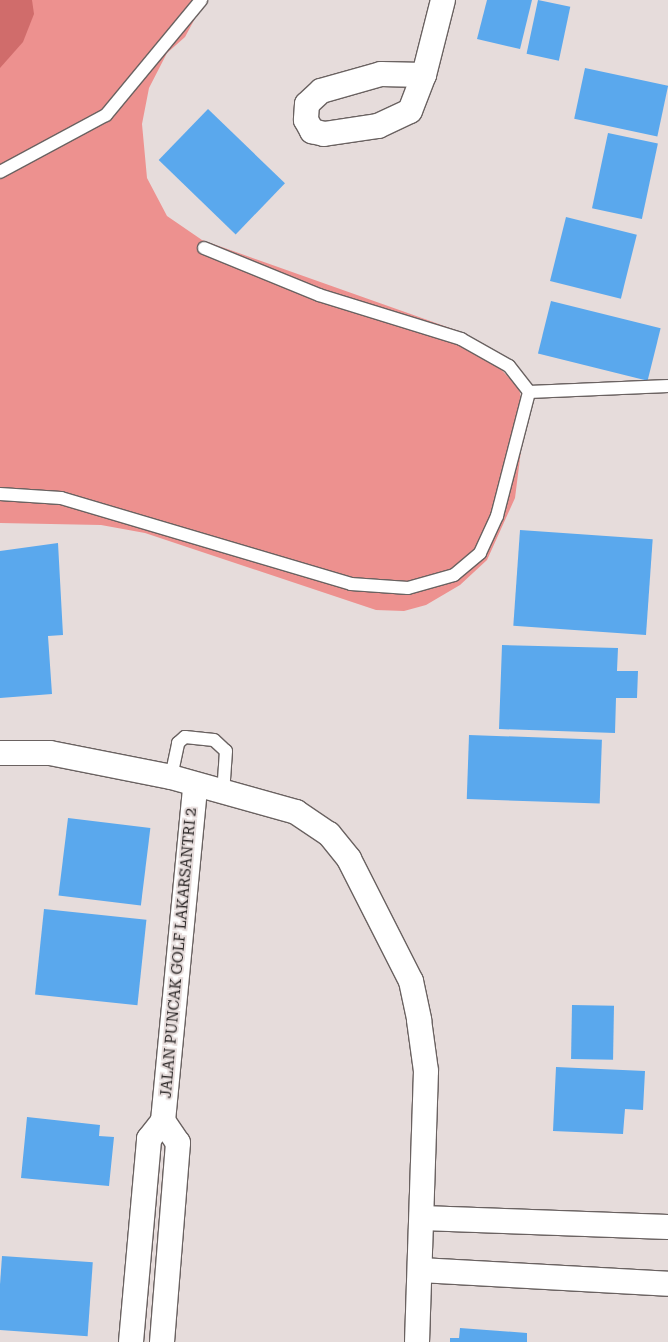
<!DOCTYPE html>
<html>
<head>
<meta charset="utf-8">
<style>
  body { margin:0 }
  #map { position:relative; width:668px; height:1342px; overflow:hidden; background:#e6dcdb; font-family:"Roboto Serif",serif }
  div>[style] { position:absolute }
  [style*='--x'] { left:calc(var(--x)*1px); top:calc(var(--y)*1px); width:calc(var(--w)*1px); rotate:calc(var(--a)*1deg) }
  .green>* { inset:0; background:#ed918f }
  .water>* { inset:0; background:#d06c6b }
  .building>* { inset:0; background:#5aa8ed; transform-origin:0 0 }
  .roads { filter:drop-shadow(1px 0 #6a6261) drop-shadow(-1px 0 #6a6261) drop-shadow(0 1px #6a6261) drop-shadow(0 -1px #6a6261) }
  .lane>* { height:12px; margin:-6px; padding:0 6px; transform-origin:6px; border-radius:6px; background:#fff }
  .street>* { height:24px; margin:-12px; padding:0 12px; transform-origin:12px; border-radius:12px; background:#fff }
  span { translate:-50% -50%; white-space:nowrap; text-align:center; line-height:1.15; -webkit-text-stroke:4px #e6dcdb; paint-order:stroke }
  .street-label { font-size:15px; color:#292525 }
</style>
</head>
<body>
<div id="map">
  <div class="green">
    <i style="clip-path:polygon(0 0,205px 0,185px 37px,167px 53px,149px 88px,142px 124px,147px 178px,167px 216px,202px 240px,467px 334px,519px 388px,525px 419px,515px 498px,487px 560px,460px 585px,426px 605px,404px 611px,376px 610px,145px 533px,101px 525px,0 523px)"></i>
  </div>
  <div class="water">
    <i style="clip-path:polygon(0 0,32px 0,34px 14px,23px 42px,0 68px)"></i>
  </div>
  <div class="building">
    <i style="clip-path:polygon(487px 0,532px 0,520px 49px,477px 39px)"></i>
    <i style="left:538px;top:0;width:33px;height:55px;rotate:12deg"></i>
    <i style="left:585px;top:68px;width:85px;height:52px;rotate:12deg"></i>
    <i style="left:208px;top:109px;width:107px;height:71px;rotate:44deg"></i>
    <i style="left:608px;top:133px;width:51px;height:77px;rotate:12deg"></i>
    <i style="left:566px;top:217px;width:73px;height:66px;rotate:14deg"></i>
    <i style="left:551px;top:301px;width:113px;height:54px;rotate:14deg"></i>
    <i style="left:520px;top:530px;width:133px;height:96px;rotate:4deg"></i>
    <i style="clip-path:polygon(58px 543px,63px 635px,48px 636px,52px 694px,0 698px,0 551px)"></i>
    <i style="clip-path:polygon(502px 645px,618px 648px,617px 671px,638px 671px,637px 698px,616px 698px,615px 733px,499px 729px)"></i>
    <i style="left:469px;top:735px;width:133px;height:64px;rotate:2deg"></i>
    <i style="left:68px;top:818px;width:83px;height:78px;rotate:7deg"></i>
    <i style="left:44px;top:909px;width:103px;height:86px;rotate:6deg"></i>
    <i style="left:572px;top:1005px;width:42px;height:54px;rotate:1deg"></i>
    <i style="clip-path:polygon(556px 1067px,645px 1071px,643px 1110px,625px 1109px,623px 1134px,553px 1131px)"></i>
    <i style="clip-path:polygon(27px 1117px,100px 1125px,99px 1136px,114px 1137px,109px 1186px,21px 1178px)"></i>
    <i style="left:2px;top:1256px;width:91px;height:74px;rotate:4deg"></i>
    <i style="clip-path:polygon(460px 1328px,527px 1333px,527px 1342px,450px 1342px,450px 1338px,459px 1338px)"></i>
  </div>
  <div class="roads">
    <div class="lane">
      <i style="--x:0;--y:172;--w:120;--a:-28.3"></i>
      <i style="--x:106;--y:115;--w:149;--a:-50.4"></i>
      <i style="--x:204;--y:248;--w:124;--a:22.2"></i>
      <i style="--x:319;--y:295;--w:149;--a:17.2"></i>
      <i style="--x:461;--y:339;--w:55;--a:29.4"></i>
      <i style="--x:509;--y:366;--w:33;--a:52"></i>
      <i style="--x:0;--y:494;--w:61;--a:3.8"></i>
      <i style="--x:61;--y:498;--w:302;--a:16.5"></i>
      <i style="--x:351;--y:584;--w:57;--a:4"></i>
      <i style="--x:408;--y:588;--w:48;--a:-15.8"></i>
      <i style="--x:454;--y:575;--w:34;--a:-40"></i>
      <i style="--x:480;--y:553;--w:41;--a:-65.3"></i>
      <i style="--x:497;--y:516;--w:128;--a:-75.5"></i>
      <i style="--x:529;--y:392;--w:139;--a:-2.5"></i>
      <i style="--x:171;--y:777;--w:35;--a:-78"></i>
      <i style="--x:178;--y:743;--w:9;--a:-41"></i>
      <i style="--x:185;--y:737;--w:29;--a:6"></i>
      <i style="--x:214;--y:740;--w:16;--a:43"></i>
      <i style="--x:226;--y:751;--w:43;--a:94"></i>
    </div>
    <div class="street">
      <i style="--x:424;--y:75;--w:43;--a:-178.7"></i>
      <i style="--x:381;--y:74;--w:62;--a:164.2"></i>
      <i style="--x:321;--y:91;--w:19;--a:137"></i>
      <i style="--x:307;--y:104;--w:16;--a:94"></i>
      <i style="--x:306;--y:120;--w:13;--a:61"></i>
      <i style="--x:312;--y:131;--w:12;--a:14"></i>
      <i style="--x:324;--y:134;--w:55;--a:-8.4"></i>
      <i style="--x:378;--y:126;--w:35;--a:-25"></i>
      <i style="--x:410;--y:111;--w:39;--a:-69"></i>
      <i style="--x:424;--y:75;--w:77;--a:-75.8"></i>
      <i style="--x:0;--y:753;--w:50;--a:0"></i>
      <i style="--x:50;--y:753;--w:123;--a:11.2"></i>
      <i style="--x:171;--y:777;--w:130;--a:15.6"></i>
      <i style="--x:296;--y:812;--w:40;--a:34"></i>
      <i style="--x:329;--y:834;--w:32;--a:51"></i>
      <i style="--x:349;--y:859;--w:137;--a:63.1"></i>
      <i style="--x:411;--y:981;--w:40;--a:78"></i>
      <i style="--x:419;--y:1020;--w:51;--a:82.2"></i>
      <i style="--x:426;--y:1071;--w:271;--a:91.9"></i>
      <i style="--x:422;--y:1218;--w:246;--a:2.1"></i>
      <i style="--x:420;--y:1270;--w:248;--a:3.2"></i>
      <i style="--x:131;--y:1342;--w:204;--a:-84.9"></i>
      <i style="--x:149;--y:1139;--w:23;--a:-52"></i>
      <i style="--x:163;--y:1121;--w:337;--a:-84.5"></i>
      <i style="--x:162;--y:1342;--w:200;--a:-85.4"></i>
      <i style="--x:178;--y:1143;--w:27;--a:-124"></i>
    </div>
  </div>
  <div class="street-label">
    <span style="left:179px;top:953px;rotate:-85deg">JALAN PUNCAK GOLF LAKARSANTRI 2</span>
  </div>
</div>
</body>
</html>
